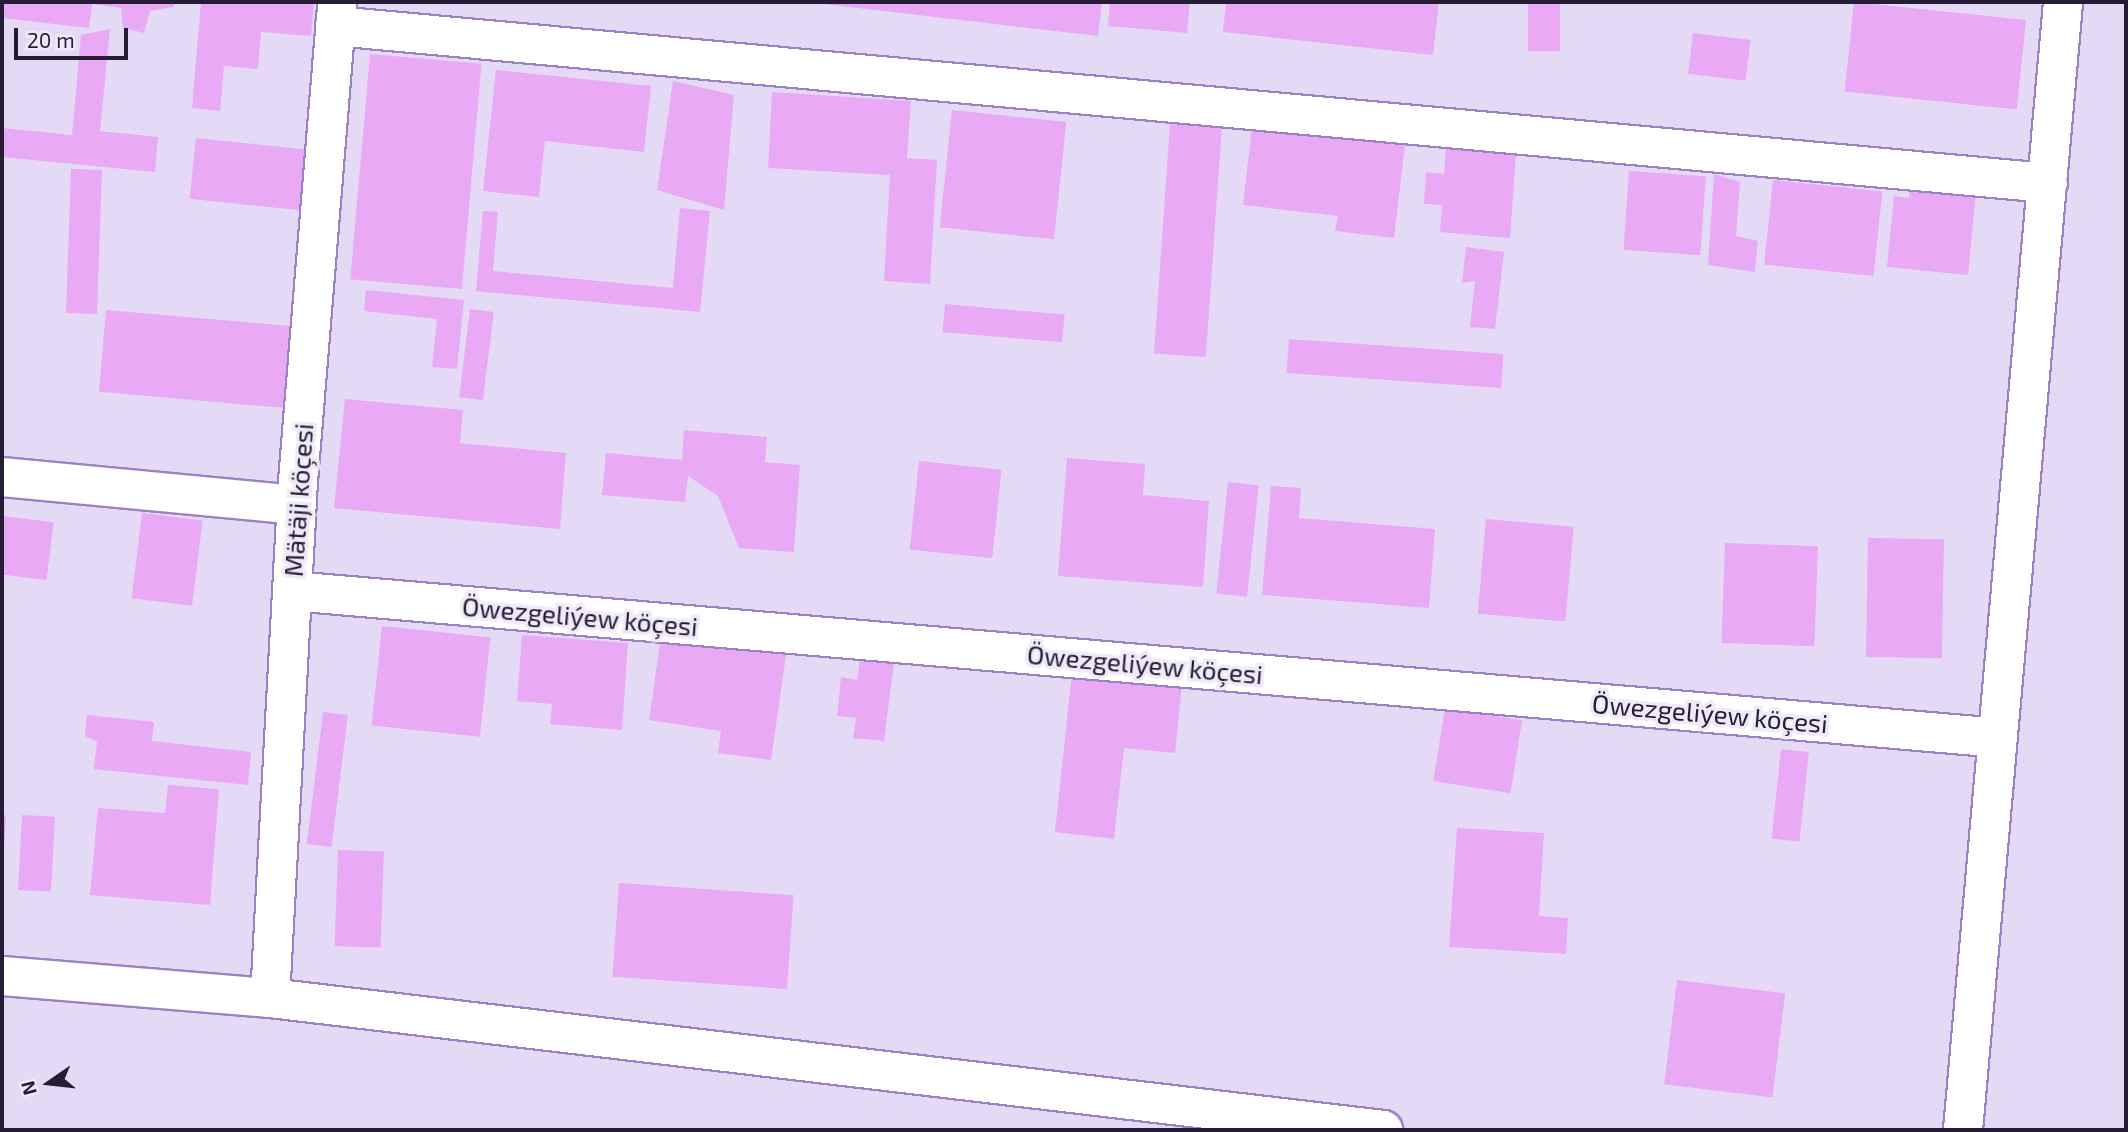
<!DOCTYPE html>
<html>
<head>
<meta charset="utf-8">
<style>
  body { margin:0 }
  #map { position:relative; width:2128px; height:1132px; overflow:hidden; background:#e4daf6; font-family:"Exo 2",sans-serif }
  div>[style] { position:absolute }
  [style*='--x'] { left:calc(var(--x)*1px); top:calc(var(--y)*1px); width:calc(var(--w)*1px); rotate:calc(var(--a)*1deg) }
  .building>* { inset:0; background:#e9a9f5; transform-origin:0 0 }
  .roads { filter:drop-shadow(2px 0 #9b83c3) drop-shadow(-2px 0 #9b83c3) drop-shadow(0 2px #9b83c3) drop-shadow(0 -2px #9b83c3) }
  .minor>* { height:38px; margin:-19px; padding:0 19px; transform-origin:19px; border-radius:19px; background:#fff }
  span { translate:-50% -50%; white-space:nowrap; text-align:center; line-height:1.15; -webkit-text-stroke:7px #efeaf8; paint-order:stroke }
  .street-label { font-size:26px; color:#261c35 }
  .frame { position:absolute; inset:0; border:4px solid #261c35; pointer-events:none }
  .north { position:absolute; left:14px; top:1048px; width:70px; height:70px; -webkit-text-stroke:5px #efeaf8; paint-order:stroke; rotate:256deg; font-size:19px; font-weight:700; line-height:28px; text-align:center; color:#261c35 }
  .north::after { content:''; display:block; margin:auto; width:24px; height:32px; background:#261c35; clip-path:polygon(50% 0,100% 100%,50% 72%,0 100%) }
  .scale { position:absolute; left:14px; top:28px; width:114px; height:32px; box-sizing:border-box; border:4px solid #261c35; border-top:0; padding-left:9px; font-size:21px; line-height:24px; white-space:nowrap; color:#261c35; -webkit-text-stroke:5px #efeaf8; paint-order:stroke }
</style>
</head>
<body>
<div id="map">
  <div class="building">
    <i style="clip-path:polygon(2px 2px,174px 2px,174px 7px,150px 11px,144px 33px,123px 28px,121px 8px,92px 4px,89px 28px,2px 18px)"></i>
    <i style="clip-path:polygon(201px 2px,314px 2px,311px 36px,261px 32px,258px 69px,224px 66px,220px 111px,192px 108px)"></i>
    <i style="clip-path:polygon(807px 2px,1102px 2px,1098px 36px)"></i>
    <i style="clip-path:polygon(1110px 2px,1190px 2px,1187px 33px,1108px 26px)"></i>
    <i style="clip-path:polygon(1226px 2px,1439px 2px,1433px 55px,1223px 32px)"></i>
    <i style="left:1528px;top:2px;width:32px;height:49px"></i>
    <i style="left:1854px;top:2px;width:173px;height:90px;rotate:6deg"></i>
    <i style="clip-path:polygon(110px 29px,100px 131px,158px 137px,155px 172px,2px 157px,2px 128px,72px 135px,81px 35px)"></i>
    <i style="left:1693px;top:33px;width:58px;height:41px;rotate:7deg"></i>
    <i style="left:370px;top:54px;width:112px;height:226px;rotate:5deg"></i>
    <i style="clip-path:polygon(496px 70px,651px 86px,644px 152px,545px 141px,539px 197px,483px 191px)"></i>
    <i style="clip-path:polygon(673px 81px,734px 95px,724px 210px,657px 190px)"></i>
    <i style="clip-path:polygon(772px 92px,911px 101px,907px 158px,937px 160px,930px 284px,884px 281px,890px 175px,768px 168px)"></i>
    <i style="left:952px;top:110px;width:115px;height:118px;rotate:6deg"></i>
    <i style="left:1170px;top:124px;width:52px;height:230px;rotate:4deg"></i>
    <i style="clip-path:polygon(1252px 126px,1405px 145px,1394px 238px,1335px 231px,1338px 216px,1243px 205px)"></i>
    <i style="left:196px;top:138px;width:116px;height:61px;rotate:6deg"></i>
    <i style="clip-path:polygon(1446px 148px,1516px 153px,1510px 238px,1440px 232px,1442px 205px,1424px 204px,1426px 172px,1444px 174px)"></i>
    <i style="left:71px;top:169px;width:31px;height:144px;rotate:2deg"></i>
    <i style="left:1629px;top:171px;width:77px;height:79px;rotate:4deg"></i>
    <i style="clip-path:polygon(1714px 174px,1740px 182px,1736px 236px,1758px 241px,1755px 272px,1708px 265px)"></i>
    <i style="left:1773px;top:180px;width:110px;height:85px;rotate:6deg"></i>
    <i style="clip-path:polygon(1910px 184px,1976px 191px,1968px 275px,1887px 267px,1894px 196px,1909px 198px)"></i>
    <i style="clip-path:polygon(680px 208px,710px 211px,700px 312px,476px 291px,483px 211px,498px 212px,493px 271px,673px 288px)"></i>
    <i style="clip-path:polygon(1466px 247px,1504px 252px,1495px 329px,1470px 327px,1475px 281px,1462px 283px)"></i>
    <i style="clip-path:polygon(366px 290px,464px 300px,457px 369px,432px 367px,437px 319px,364px 311px)"></i>
    <i style="left:945px;top:304px;width:120px;height:28px;rotate:5deg"></i>
    <i style="left:470px;top:309px;width:24px;height:89px;rotate:7deg"></i>
    <i style="left:106px;top:310px;width:190px;height:82px;rotate:5deg"></i>
    <i style="left:1289px;top:339px;width:215px;height:34px;rotate:4deg"></i>
    <i style="clip-path:polygon(345px 399px,463px 410px,460px 443px,566px 453px,560px 529px,334px 508px)"></i>
    <i style="clip-path:polygon(684px 430px,767px 437px,765px 462px,800px 465px,794px 552px,739px 548px,718px 496px,688px 476px,685px 502px,602px 495px,606px 453px,682px 460px)"></i>
    <i style="clip-path:polygon(1067px 458px,1145px 464px,1143px 495px,1209px 501px,1203px 587px,1058px 576px)"></i>
    <i style="left:919px;top:461px;width:83px;height:89px;rotate:6deg"></i>
    <i style="left:1228px;top:482px;width:31px;height:112px;rotate:6deg"></i>
    <i style="clip-path:polygon(1271px 486px,1301px 488px,1299px 518px,1435px 529px,1429px 608px,1262px 595px)"></i>
    <i style="left:142px;top:513px;width:61px;height:86px;rotate:7deg"></i>
    <i style="left:2px;top:516px;width:52px;height:58px;rotate:7deg"></i>
    <i style="left:1486px;top:519px;width:88px;height:95px;rotate:5deg"></i>
    <i style="left:1868px;top:538px;width:76px;height:119px;rotate:1deg"></i>
    <i style="left:1725px;top:543px;width:93px;height:100px;rotate:2deg"></i>
    <i style="left:382px;top:626px;width:109px;height:100px;rotate:6deg"></i>
    <i style="clip-path:polygon(662px 630px,787px 648px,771px 760px,718px 753px,721px 731px,649px 720px)"></i>
    <i style="clip-path:polygon(522px 635px,628px 643px,622px 730px,550px 724px,552px 704px,517px 701px)"></i>
    <i style="clip-path:polygon(860px 658px,894px 662px,884px 741px,853px 738px,856px 718px,837px 716px,841px 677px,857px 680px)"></i>
    <i style="clip-path:polygon(1072px 672px,1182px 685px,1175px 753px,1124px 748px,1114px 839px,1055px 832px)"></i>
    <i style="left:1445px;top:708px;width:78px;height:74px;rotate:9deg"></i>
    <i style="left:323px;top:712px;width:25px;height:133px;rotate:7deg"></i>
    <i style="clip-path:polygon(87px 715px,154px 722px,152px 741px,251px 752px,248px 785px,94px 769px,97px 742px,85px 736px)"></i>
    <i style="left:1781px;top:749px;width:28px;height:90px;rotate:6deg"></i>
    <i style="clip-path:polygon(168px 785px,219px 789px,210px 905px,90px 895px,98px 808px,165px 813px)"></i>
    <i style="clip-path:polygon(2px 815px,6px 815px,4px 853px,2px 853px)"></i>
    <i style="left:22px;top:815px;width:33px;height:75px;rotate:3deg"></i>
    <i style="clip-path:polygon(1457px 828px,1544px 833px,1539px 916px,1568px 918px,1566px 954px,1449px 947px)"></i>
    <i style="left:338px;top:850px;width:46px;height:96px;rotate:2deg"></i>
    <i style="left:619px;top:883px;width:175px;height:94px;rotate:4deg"></i>
    <i style="left:1677px;top:980px;width:109px;height:105px;rotate:7deg"></i>
  </div>
  <div class="roads">
    <div class="minor">
      <i style="--x:335;--y:26;--w:1720;--a:5.24"></i>
      <i style="--x:2;--y:477;--w:295;--a:5.4"></i>
      <i style="--x:292;--y:591;--w:1712;--a:4.92"></i>
      <i style="--x:2;--y:976;--w:269;--a:4.7"></i>
      <i style="--x:270;--y:998;--w:1121;--a:6.76"></i>
      <i style="--x:270;--y:998;--w:518;--a:-86.9"></i>
      <i style="--x:298;--y:481;--w:481;--a:-85.3"></i>
      <i style="--x:1963;--y:1130;--w:1132;--a:-84.93"></i>
    </div>
  </div>
  <div class="street-label">
    <span style="left:298px;top:500px;rotate:-86deg">Mätäji köçesi</span>
    <span style="left:580px;top:616px;rotate:5deg">Öwezgeliýew köçesi</span>
    <span style="left:1145px;top:664px;rotate:5deg">Öwezgeliýew köçesi</span>
    <span style="left:1710px;top:713px;rotate:5deg">Öwezgeliýew köçesi</span>
  </div>
  <div class="frame"></div>
  <div class="north">N</div>
  <div class="scale">20 m</div>
</div>
</body>
</html>
